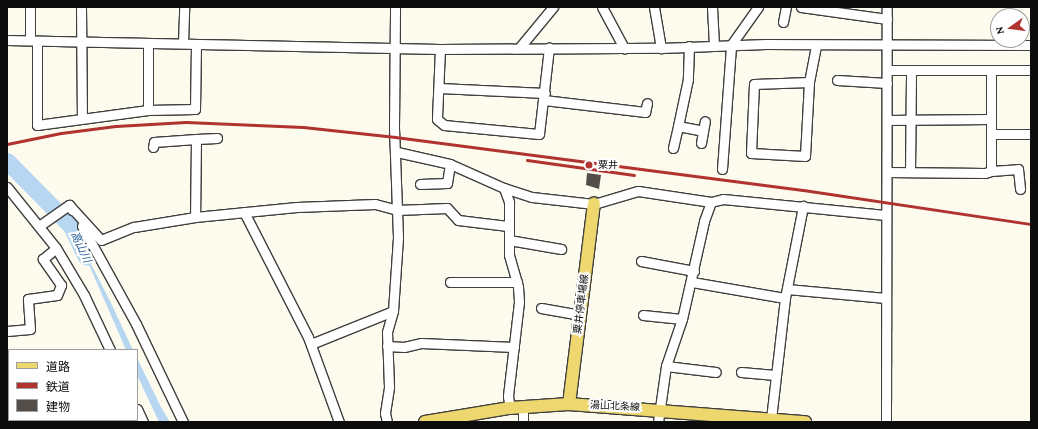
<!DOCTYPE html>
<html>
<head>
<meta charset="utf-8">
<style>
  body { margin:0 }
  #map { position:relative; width:1038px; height:429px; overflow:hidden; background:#fdfbed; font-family:"Crimson Pro","Noto Sans JP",serif }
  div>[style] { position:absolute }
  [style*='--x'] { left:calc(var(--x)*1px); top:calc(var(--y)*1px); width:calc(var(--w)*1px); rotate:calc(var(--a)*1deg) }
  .water>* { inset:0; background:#b6d6f1 }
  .river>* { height:17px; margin:-8.5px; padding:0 8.5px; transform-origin:8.5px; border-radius:8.5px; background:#b6d6f1 }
  .building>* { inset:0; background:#544e4a }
  .roads { filter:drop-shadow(1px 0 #3f3f3f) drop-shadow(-1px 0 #3f3f3f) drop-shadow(0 1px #3f3f3f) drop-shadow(0 -1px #3f3f3f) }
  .minor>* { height:9px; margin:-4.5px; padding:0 4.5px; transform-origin:4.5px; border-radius:4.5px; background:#fff }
  .major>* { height:12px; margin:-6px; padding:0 6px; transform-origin:6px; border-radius:6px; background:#edd76e }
  .rail>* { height:3px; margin:-1.5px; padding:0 1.5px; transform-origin:1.5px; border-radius:1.5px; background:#b03330 }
  .dots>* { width:11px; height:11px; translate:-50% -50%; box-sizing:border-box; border:2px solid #fff; border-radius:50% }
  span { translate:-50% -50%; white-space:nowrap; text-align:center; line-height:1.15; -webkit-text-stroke:4px #fff; paint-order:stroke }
  .poi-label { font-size:10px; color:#0c0c0c }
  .left { translate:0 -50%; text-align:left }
  .street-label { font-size:10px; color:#0c0c0c }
  .water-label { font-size:11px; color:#205993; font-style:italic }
  .frame { position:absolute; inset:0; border:8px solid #0c0c0c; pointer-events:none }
  .legend { position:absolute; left:8px; top:349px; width:130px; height:72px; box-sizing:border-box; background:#fff; border:1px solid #9e9e9e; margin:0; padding:5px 7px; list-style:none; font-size:12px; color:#0c0c0c }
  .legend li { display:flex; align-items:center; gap:8px; height:20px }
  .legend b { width:20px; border:1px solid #9e9e9e }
  .north { position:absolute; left:990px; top:8px; width:40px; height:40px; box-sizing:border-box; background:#fff; border:1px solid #9e9e9e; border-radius:50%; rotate:256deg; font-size:11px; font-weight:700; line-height:16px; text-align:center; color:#0c0c0c }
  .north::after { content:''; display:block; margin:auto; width:14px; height:18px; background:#b03330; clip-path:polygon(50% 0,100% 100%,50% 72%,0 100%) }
</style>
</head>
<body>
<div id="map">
  <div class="water">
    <i style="clip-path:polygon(77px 237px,110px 301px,133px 350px,126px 350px)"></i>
    <i style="clip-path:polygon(137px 358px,161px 407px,170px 422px,159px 422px,137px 375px)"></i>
  </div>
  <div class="river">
    <i style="--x:7;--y:161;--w:91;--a:45.4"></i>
    <i style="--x:71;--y:226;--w:34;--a:64"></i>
  </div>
  <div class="building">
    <i style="clip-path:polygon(587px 173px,601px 175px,599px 189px,586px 185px)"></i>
  </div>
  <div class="roads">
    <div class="minor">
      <i style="--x:30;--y:7;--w:33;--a:90"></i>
      <i style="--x:81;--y:7;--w:110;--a:89.5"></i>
      <i style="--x:602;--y:7;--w:47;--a:61.8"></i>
      <i style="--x:654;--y:7;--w:42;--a:80.3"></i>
      <i style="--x:712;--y:7;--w:38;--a:87"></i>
      <i style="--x:801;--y:7;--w:87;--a:7.9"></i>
      <i style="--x:783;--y:22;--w:15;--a:-79"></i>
      <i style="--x:7;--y:40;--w:433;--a:1.2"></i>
      <i style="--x:440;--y:49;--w:221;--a:-0.3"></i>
      <i style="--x:661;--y:48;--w:105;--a:-2.2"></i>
      <i style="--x:766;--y:44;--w:265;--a:0.2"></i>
      <i style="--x:37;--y:42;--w:83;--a:90"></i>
      <i style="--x:37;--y:125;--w:112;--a:-7.7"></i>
      <i style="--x:148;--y:110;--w:47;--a:-1.2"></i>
      <i style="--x:195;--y:109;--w:65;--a:-89.1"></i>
      <i style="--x:148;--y:43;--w:67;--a:90"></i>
      <i style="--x:183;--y:43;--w:36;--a:-88"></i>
      <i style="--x:689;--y:46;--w:33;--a:92"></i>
      <i style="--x:688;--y:79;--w:48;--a:102"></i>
      <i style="--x:678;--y:126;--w:25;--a:11"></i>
      <i style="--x:520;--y:47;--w:52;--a:-50.5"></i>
      <i style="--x:440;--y:49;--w:70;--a:92.5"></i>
      <i style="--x:437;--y:119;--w:9;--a:41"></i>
      <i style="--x:444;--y:125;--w:95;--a:5.4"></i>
      <i style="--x:539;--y:134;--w:87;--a:-83.4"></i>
      <i style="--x:887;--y:70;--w:144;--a:0"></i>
      <i style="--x:837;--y:80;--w:50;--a:3.4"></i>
      <i style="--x:809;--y:82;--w:55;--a:177.9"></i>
      <i style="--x:754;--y:84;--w:69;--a:92.5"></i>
      <i style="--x:751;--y:153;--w:54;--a:3.2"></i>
      <i style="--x:805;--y:156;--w:74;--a:-86.9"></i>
      <i style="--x:809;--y:82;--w:38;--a:-79"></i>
      <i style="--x:439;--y:88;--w:106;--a:2.7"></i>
      <i style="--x:544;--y:100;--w:102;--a:6.8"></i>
      <i style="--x:645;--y:112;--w:9;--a:-77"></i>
      <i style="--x:887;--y:120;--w:104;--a:-0.6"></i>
      <i style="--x:991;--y:134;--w:40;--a:0"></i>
      <i style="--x:196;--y:139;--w:21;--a:-3"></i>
      <i style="--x:701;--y:143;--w:22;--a:-80"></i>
      <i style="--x:153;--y:147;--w:5;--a:-79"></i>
      <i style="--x:154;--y:142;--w:42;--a:-4.1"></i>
      <i style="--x:196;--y:139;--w:78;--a:90.7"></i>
      <i style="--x:673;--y:148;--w:23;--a:-77"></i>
      <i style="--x:397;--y:152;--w:54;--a:12.8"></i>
      <i style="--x:450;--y:164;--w:59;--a:24"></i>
      <i style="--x:504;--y:188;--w:29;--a:18"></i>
      <i style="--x:532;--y:197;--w:62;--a:6.4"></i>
      <i style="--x:594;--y:204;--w:46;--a:-16.5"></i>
      <i style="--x:638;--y:191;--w:74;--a:8.6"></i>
      <i style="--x:711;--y:202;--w:12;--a:-14"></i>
      <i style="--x:723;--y:199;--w:163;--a:5.6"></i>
      <i style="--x:722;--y:169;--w:124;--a:-85.8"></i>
      <i style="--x:731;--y:45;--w:47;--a:-54.6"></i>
      <i style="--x:991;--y:171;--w:27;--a:-4"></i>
      <i style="--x:1018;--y:169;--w:20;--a:84"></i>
      <i style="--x:887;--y:172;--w:98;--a:0.6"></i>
      <i style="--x:985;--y:173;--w:6;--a:-18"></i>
      <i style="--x:991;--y:171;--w:101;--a:-90"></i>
      <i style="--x:910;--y:172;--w:102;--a:-89.4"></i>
      <i style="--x:420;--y:184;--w:27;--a:-2"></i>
      <i style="--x:447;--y:183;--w:19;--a:-81"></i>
      <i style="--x:7;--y:187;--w:78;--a:51.2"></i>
      <i style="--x:56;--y:248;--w:55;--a:59.2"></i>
      <i style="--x:84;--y:295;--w:61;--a:64.7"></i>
      <i style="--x:504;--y:188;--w:15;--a:70"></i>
      <i style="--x:509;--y:202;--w:53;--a:90"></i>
      <i style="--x:509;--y:255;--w:33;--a:74"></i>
      <i style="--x:518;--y:287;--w:15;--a:86"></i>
      <i style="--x:519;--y:302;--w:95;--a:96.7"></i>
      <i style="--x:508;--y:396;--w:12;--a:81"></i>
      <i style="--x:69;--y:205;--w:47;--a:47.6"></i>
      <i style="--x:101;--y:240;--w:35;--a:-22"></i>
      <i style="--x:134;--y:227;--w:62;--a:-9.3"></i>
      <i style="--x:195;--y:217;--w:102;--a:-5.6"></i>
      <i style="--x:297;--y:207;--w:78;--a:-2.2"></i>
      <i style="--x:375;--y:204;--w:23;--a:15"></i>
      <i style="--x:397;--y:210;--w:50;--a:-2.3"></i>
      <i style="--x:447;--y:208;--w:16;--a:47"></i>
      <i style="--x:458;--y:220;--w:50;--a:6.8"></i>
      <i style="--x:244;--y:212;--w:140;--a:62.9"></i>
      <i style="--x:308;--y:337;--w:90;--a:70"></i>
      <i style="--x:39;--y:226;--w:37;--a:-35"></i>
      <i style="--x:69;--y:205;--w:6;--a:59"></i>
      <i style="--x:82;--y:226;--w:112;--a:61.1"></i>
      <i style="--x:136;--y:324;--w:109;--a:64.4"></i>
      <i style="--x:509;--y:240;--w:53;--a:9.8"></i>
      <i style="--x:641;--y:261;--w:54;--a:10.7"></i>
      <i style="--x:450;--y:282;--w:67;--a:0"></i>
      <i style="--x:692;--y:282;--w:94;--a:9.8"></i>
      <i style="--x:787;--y:289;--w:99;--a:5.2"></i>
      <i style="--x:541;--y:308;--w:40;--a:10"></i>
      <i style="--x:643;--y:315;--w:39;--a:6"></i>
      <i style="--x:7;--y:331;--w:23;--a:-5"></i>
      <i style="--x:30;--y:329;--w:30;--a:-94"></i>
      <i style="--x:28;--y:299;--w:29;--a:-8"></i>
      <i style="--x:57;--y:295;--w:11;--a:-68"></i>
      <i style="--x:61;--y:285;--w:32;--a:-125"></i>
      <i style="--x:43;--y:259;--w:17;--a:-40"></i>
      <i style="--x:311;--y:344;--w:88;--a:-21.9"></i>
      <i style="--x:387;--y:346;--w:17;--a:3"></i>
      <i style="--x:404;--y:347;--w:17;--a:-13"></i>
      <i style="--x:421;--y:343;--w:93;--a:2.5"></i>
      <i style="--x:666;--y:366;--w:50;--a:6.8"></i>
      <i style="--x:741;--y:372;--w:34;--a:5"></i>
      <i style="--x:137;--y:409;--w:14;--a:65"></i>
      <i style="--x:771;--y:419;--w:122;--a:-83.4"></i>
      <i style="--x:785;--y:298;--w:94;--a:-78.9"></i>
      <i style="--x:387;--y:422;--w:9;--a:-103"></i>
      <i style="--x:385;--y:413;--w:26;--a:-81"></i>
      <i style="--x:389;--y:387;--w:55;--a:-92.1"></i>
      <i style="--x:387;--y:332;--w:22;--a:-74"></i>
      <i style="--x:393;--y:311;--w:74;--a:-86.1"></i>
      <i style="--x:398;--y:237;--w:110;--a:-92.1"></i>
      <i style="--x:394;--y:127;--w:120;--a:-89.5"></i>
      <i style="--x:523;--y:422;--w:15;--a:-90"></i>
      <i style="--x:658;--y:422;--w:57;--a:-81.9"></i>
      <i style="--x:666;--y:366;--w:50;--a:-71.2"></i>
      <i style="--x:682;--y:319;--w:100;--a:-77.3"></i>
      <i style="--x:704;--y:221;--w:20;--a:-70"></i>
      <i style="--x:886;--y:422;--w:415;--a:-89.9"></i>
    </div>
    <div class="major">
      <i style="--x:569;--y:404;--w:202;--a:-82.9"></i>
      <i style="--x:425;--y:422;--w:86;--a:-9.4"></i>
      <i style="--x:510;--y:408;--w:59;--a:-3.9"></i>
      <i style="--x:569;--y:404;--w:237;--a:4.4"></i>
    </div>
  </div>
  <div class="rail">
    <i style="--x:7;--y:144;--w:55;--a:-11.5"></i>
    <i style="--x:61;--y:133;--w:55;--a:-7.3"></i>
    <i style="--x:116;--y:126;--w:70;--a:-3.3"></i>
    <i style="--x:186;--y:122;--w:117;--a:2.4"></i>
    <i style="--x:303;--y:127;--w:93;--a:6.2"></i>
    <i style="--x:395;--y:137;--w:411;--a:7.4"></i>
    <i style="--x:803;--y:190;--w:231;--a:8.5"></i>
    <i style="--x:527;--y:160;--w:108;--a:8"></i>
  </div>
  <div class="dots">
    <i style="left:589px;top:165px;background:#b03330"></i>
  </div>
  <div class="poi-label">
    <span class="left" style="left:598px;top:165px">粟井</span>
  </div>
  <div class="street-label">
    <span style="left:581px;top:304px;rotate:-83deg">粟井停車場線</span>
    <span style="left:615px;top:406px;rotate:3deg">湯山北条線</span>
  </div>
  <div class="water-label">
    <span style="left:81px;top:247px;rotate:65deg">高山川</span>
  </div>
  <div class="frame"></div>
  <ul class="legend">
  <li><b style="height:5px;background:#edd76e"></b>道路</li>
  <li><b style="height:5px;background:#b03330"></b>鉄道</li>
  <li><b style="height:11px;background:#544e4a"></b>建物</li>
  </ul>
  <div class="north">N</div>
</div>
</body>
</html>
